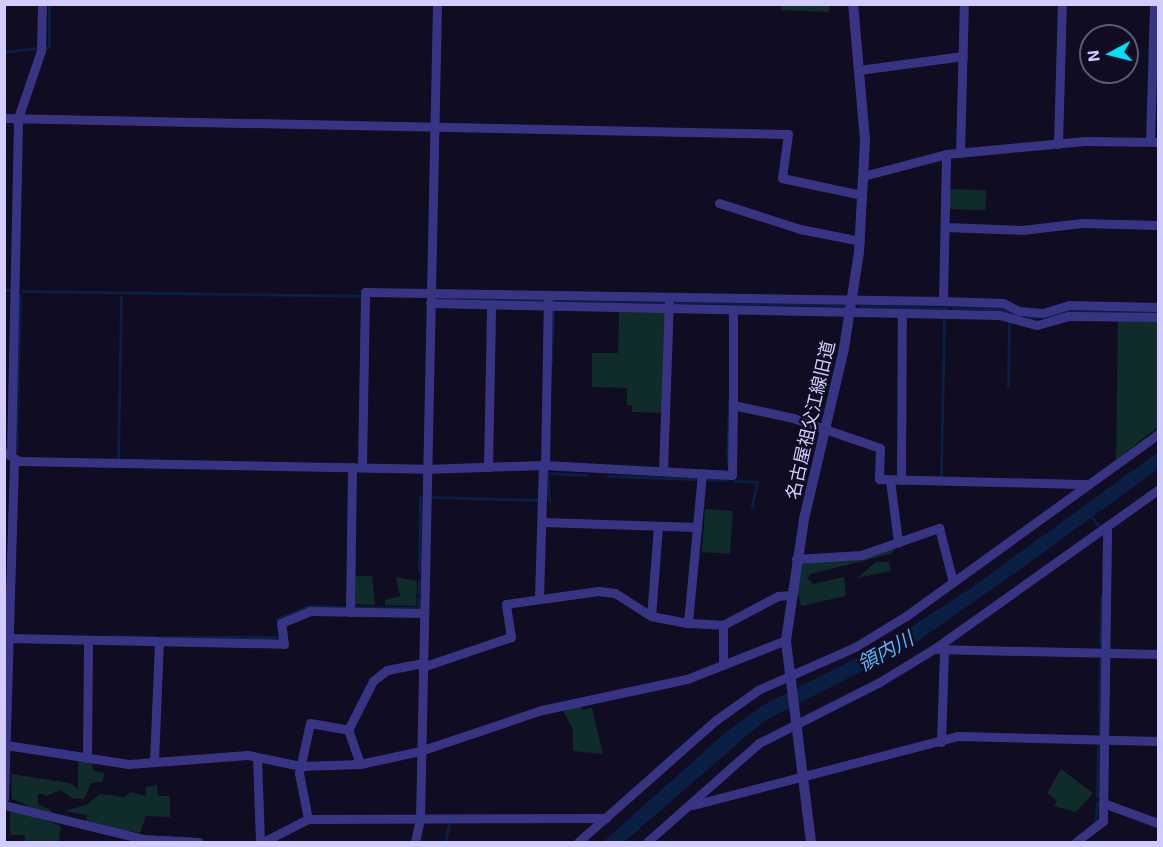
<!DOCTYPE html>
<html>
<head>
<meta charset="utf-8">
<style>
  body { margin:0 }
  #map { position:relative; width:1163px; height:847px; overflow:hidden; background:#100c21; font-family:"Exo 2","Noto Sans JP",sans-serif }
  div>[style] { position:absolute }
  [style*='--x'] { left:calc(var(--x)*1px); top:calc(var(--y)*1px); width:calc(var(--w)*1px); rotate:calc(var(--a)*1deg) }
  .green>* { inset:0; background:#0f2b2a; transform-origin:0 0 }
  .water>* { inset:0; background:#091f43 }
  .stream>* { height:3px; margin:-1.5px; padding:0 1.5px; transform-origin:1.5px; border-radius:1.5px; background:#091f43 }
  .minor>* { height:9px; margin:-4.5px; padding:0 4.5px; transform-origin:4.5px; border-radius:4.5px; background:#373583 }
  .tertiary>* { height:10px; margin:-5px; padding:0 5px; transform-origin:5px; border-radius:5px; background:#373583 }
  span { translate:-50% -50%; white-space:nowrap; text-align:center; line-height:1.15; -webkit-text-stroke:5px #100c21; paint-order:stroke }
  .street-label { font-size:18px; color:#d2ccff }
  .water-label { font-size:20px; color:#5ab3ff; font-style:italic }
  .frame { position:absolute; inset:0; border:6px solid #d2ccff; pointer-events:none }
  .north { position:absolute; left:1079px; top:24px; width:60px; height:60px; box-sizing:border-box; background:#100c21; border:2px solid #5e597a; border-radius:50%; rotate:263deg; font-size:16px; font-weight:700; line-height:24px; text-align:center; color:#d2ccff }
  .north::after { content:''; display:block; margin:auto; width:21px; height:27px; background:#00dff7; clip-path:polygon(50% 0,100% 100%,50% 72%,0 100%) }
</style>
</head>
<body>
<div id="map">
  <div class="green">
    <i style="clip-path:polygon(829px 5px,829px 12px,781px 10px,781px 5px)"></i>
    <i style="left:949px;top:189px;width:37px;height:20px;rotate:2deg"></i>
    <i style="clip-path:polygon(619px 311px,666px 312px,664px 413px,632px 412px,632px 405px,627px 405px,627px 388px,592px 387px,592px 353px,618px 353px)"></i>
    <i style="clip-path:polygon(1118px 319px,1158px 320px,1158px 427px,1116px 460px)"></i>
    <i style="left:705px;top:509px;width:28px;height:43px;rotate:4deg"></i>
    <i style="clip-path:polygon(896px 548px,891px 554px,811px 574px,807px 578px,813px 584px,844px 577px,846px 596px,801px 606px,798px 594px,802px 564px)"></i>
    <i style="clip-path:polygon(876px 562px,889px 562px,891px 571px,857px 578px)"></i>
    <i style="clip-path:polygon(354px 576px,372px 576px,375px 605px,352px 604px)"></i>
    <i style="clip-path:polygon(396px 577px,417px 581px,416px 606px,385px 605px,385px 600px,400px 596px)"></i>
    <i style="clip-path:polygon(581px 703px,582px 710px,592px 708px,603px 754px,573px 751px,573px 730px,562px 708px)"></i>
    <i style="clip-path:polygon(78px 761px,92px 762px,93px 771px,105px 773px,102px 782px,91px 783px,84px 799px,74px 799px,60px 790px,47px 796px,38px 793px,38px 804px,51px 810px,51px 816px,12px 799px,11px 774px,70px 783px,78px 789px)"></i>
    <i style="clip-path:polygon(1061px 769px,1093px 793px,1076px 812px,1054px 806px,1057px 801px,1047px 793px)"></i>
    <i style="clip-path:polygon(157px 785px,158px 796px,170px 796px,170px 817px,146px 816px,140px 833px,86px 823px,87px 815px,65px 811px,86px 805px,100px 794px,125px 797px,130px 792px,146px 796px,146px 787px)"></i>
    <i style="clip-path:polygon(14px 809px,61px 826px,59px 842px,25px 842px,25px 835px,10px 835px,10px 812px)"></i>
  </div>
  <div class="water">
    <i style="clip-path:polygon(1158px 452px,1158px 469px,1015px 573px,908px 648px,764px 721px,624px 842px,603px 842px,727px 731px,765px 704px,885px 644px,971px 588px)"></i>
  </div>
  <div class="stream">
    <i style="--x:46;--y:47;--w:3;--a:0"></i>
    <i style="--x:49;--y:47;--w:43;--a:-90"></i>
    <i style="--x:4;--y:52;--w:32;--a:-7"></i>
    <i style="--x:4;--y:290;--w:5;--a:0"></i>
    <i style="--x:23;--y:291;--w:339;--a:0.8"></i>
    <i style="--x:438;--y:298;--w:107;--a:1.1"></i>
    <i style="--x:552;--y:300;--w:114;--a:1"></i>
    <i style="--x:671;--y:302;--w:174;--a:1"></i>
    <i style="--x:860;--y:306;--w:87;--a:1.3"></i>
    <i style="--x:952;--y:308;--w:49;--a:1.2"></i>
    <i style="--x:1001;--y:309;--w:13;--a:29"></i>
    <i style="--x:1028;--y:318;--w:47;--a:-8.7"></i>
    <i style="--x:1074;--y:311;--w:84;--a:0.7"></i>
    <i style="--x:551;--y:363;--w:55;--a:-87.9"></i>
    <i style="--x:1008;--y:386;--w:63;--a:-89.1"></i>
    <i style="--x:16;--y:452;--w:157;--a:-88.5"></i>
    <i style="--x:118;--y:457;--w:160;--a:-88.9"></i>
    <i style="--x:727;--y:461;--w:61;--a:-88.1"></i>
    <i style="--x:608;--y:476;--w:89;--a:1.9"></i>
    <i style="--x:941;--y:476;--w:159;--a:-88.9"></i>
    <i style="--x:707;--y:479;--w:20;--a:3"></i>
    <i style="--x:734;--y:481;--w:23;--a:2"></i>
    <i style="--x:757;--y:482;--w:25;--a:102"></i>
    <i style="--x:433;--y:497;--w:106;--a:1.6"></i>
    <i style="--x:549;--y:500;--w:27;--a:-94"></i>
    <i style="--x:547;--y:473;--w:40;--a:2.9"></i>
    <i style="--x:1090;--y:515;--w:13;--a:51"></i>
    <i style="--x:419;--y:571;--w:74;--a:-89.2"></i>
    <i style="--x:418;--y:593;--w:12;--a:-85"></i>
    <i style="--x:354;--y:607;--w:64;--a:0.9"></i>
    <i style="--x:418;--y:608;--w:10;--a:-90"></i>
    <i style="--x:278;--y:625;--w:6;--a:-99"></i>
    <i style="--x:277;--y:619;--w:35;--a:-22"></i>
    <i style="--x:310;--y:606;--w:36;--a:2"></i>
    <i style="--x:109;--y:636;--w:47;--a:1.2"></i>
    <i style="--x:163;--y:637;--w:117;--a:0"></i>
    <i style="--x:1100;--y:644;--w:48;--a:-88.8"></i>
    <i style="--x:1099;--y:734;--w:75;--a:-89.2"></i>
    <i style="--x:1097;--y:797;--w:51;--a:-88.9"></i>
    <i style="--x:1095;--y:823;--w:20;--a:-84"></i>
    <i style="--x:445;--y:842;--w:18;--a:-77"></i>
  </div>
  <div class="minor">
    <i style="--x:859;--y:70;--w:105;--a:-7.7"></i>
    <i style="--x:4;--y:118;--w:784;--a:1.17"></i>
    <i style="--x:788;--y:134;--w:44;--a:97.8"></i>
    <i style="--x:782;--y:178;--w:82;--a:12"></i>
    <i style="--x:1150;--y:141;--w:137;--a:-88.3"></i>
    <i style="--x:1058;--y:144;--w:140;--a:-88.4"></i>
    <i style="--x:960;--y:153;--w:149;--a:-88.5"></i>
    <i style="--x:863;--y:176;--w:86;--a:-14.8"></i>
    <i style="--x:946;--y:154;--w:139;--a:-5.4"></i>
    <i style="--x:1084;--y:141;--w:74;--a:0.8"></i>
    <i style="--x:719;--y:203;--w:85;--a:17.8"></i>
    <i style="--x:800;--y:229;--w:61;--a:11.3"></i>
    <i style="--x:945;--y:227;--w:77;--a:2.2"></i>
    <i style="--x:1022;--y:230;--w:60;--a:-6.7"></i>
    <i style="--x:1082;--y:223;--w:75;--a:1.5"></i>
    <i style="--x:943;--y:301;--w:60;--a:1.9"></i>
    <i style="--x:1003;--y:303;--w:18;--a:27"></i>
    <i style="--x:1019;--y:311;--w:24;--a:5"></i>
    <i style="--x:1043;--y:313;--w:27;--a:-17"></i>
    <i style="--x:1069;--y:305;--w:89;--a:1.3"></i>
    <i style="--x:430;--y:303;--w:569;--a:1.21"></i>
    <i style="--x:999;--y:315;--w:39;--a:15"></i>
    <i style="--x:1037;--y:325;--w:33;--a:-16"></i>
    <i style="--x:1069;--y:316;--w:89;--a:0.6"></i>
    <i style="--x:733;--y:310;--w:95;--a:90"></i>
    <i style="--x:4;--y:452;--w:17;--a:31"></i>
    <i style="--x:19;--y:461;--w:407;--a:1.1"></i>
    <i style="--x:426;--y:469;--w:117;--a:-2"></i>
    <i style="--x:543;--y:465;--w:189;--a:3"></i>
    <i style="--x:732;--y:475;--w:70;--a:-89.2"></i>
    <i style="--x:733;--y:405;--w:61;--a:12.2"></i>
    <i style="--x:793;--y:418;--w:92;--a:19"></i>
    <i style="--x:880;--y:448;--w:31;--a:92"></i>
    <i style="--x:879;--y:479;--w:210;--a:1.4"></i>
    <i style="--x:11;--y:456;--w:338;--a:-88.8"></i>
    <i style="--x:18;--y:118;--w:71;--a:-71.1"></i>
    <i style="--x:41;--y:51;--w:47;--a:-88.8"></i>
    <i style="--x:545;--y:466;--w:166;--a:-89"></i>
    <i style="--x:362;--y:467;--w:175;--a:-89"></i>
    <i style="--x:365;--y:292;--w:578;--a:0.89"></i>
    <i style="--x:943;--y:301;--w:147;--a:-88.8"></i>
    <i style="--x:488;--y:467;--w:163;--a:-88.9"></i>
    <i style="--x:663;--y:471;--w:168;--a:-88"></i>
    <i style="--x:890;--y:480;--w:63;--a:82.6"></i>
    <i style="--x:901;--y:480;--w:166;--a:-89.7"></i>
    <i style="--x:543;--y:522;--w:154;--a:1.9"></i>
    <i style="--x:697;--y:527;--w:96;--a:95.4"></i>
    <i style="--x:688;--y:623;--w:35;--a:3"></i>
    <i style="--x:723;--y:625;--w:40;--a:90"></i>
    <i style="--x:658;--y:526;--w:90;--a:94.4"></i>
    <i style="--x:651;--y:616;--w:38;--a:11"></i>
    <i style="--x:697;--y:527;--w:54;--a:-84.7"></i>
    <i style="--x:796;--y:559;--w:65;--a:-3.5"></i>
    <i style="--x:861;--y:555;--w:83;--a:-19.1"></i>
    <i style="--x:939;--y:528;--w:56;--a:75.5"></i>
    <i style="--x:539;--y:598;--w:133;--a:-88.3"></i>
    <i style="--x:350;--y:612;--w:145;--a:-89.2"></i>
    <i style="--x:723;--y:625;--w:62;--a:-27.8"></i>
    <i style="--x:778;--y:596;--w:12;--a:-5"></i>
    <i style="--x:9;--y:638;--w:275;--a:1.2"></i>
    <i style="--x:284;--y:644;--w:21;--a:-98"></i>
    <i style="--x:281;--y:623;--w:31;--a:-22"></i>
    <i style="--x:310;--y:611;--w:113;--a:1"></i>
    <i style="--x:934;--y:649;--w:224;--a:1.3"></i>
    <i style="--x:422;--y:667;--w:94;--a:-18.6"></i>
    <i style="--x:511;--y:637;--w:33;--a:-99"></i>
    <i style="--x:506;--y:604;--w:93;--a:-8"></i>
    <i style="--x:598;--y:591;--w:17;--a:7"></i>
    <i style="--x:615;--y:593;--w:43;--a:32.6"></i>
    <i style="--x:941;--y:742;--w:92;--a:-88.1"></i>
    <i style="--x:6;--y:745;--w:124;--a:8.8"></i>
    <i style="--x:129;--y:764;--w:119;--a:-4.3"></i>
    <i style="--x:248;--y:755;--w:53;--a:11.9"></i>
    <i style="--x:300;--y:766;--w:60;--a:-1.9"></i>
    <i style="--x:360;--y:764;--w:61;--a:-12.2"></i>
    <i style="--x:420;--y:751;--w:129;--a:-18.6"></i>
    <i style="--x:542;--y:710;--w:148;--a:-12.1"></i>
    <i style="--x:687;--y:679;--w:106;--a:-21.5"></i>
    <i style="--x:257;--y:757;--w:85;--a:88"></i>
    <i style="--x:87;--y:758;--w:118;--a:-89.5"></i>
    <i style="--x:154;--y:761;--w:119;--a:-87.6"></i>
    <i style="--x:360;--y:764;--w:36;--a:-109"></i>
    <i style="--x:348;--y:730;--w:55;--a:-63"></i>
    <i style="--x:373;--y:681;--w:18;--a:-38"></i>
    <i style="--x:387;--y:670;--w:36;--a:-11"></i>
    <i style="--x:4;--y:798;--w:340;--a:-88.3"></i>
    <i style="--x:1103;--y:803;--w:59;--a:20"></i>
    <i style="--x:4;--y:805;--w:143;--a:13.7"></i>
    <i style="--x:143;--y:839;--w:56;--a:3.1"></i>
    <i style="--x:693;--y:805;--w:274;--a:-14.6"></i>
    <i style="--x:958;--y:736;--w:200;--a:1.4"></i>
    <i style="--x:308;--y:819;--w:47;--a:-101.1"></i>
    <i style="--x:299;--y:773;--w:51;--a:-77.6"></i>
    <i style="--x:310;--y:723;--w:39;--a:10"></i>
    <i style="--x:263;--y:842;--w:51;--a:-27.1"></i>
    <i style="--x:308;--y:819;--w:298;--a:-0.2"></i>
    <i style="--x:415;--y:842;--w:25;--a:-78"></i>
    <i style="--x:420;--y:818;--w:814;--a:-88.8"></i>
    <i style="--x:578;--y:842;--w:184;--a:-41.5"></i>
    <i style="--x:716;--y:720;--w:52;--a:-35.5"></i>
    <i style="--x:758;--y:690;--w:106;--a:-23.9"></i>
    <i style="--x:855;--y:647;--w:60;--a:-31.3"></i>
    <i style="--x:906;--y:616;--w:311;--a:-35.8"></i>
    <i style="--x:647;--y:842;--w:149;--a:-41.5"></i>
    <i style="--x:759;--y:743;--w:133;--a:-26.8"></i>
    <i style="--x:878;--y:683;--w:66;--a:-31.3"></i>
    <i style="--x:934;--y:649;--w:275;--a:-35.4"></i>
    <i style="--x:1076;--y:842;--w:34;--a:-38"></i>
    <i style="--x:1103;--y:821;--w:295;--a:-89.2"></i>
  </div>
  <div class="tertiary">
    <i style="--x:811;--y:842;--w:204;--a:-97.1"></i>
    <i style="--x:786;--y:640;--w:122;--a:-81.5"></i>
    <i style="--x:804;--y:519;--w:176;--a:-76.8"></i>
    <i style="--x:844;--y:348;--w:97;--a:-81.1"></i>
    <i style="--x:859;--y:252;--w:112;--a:-86.9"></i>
    <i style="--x:865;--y:140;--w:137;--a:-95"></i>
  </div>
  <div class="street-label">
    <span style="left:810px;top:420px;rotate:-77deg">名古屋祖父江線旧道</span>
  </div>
  <div class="water-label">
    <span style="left:885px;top:651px;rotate:-29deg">領内川</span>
  </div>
  <div class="frame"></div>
  <div class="north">N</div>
</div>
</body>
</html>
